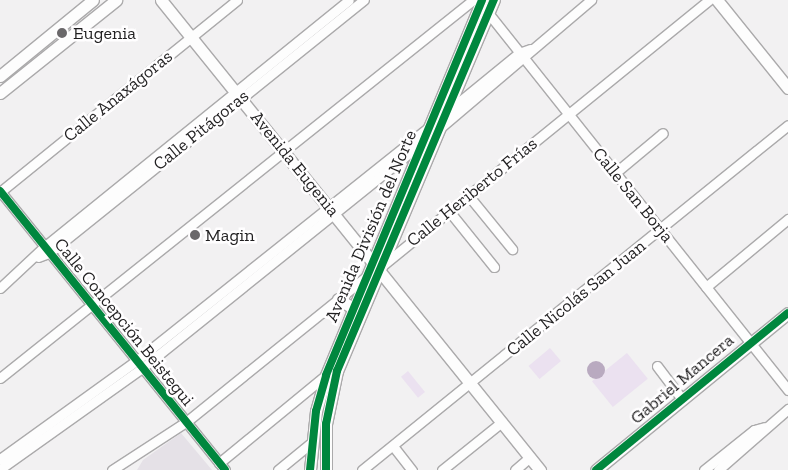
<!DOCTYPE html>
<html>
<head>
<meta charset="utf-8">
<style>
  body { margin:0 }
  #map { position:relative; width:788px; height:470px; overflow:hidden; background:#f2f1f2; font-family:"Zilla Slab",serif }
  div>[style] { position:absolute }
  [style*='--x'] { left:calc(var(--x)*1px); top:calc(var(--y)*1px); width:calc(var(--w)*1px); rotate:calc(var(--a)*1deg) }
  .built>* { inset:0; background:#e5e1e7 }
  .green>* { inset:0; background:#ebe1f0; transform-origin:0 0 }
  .water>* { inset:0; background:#b9aac0 }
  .round { border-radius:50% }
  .roads { filter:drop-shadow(1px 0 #abaaab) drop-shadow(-1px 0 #abaaab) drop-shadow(0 1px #abaaab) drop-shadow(0 -1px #abaaab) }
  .minor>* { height:9px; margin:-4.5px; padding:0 4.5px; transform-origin:4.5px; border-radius:4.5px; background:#fdfdfd }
  .major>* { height:11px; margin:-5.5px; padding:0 5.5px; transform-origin:5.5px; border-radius:5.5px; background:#fdfdfd }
  .cycleway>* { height:8px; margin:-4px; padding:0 4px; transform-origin:4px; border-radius:4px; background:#00873e }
  .dots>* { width:14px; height:14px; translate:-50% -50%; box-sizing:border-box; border:2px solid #fffeff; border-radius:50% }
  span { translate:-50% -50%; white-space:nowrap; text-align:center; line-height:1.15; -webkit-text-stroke:5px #fffeff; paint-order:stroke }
  .poi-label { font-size:18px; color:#201f20 }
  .left { translate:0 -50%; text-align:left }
  .street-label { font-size:18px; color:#201f20 }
</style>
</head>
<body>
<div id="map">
  <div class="built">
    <i style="clip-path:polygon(181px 433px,212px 470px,137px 470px,143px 460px)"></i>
  </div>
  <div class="green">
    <i style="left:550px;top:348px;width:17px;height:28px;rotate:50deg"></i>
    <i style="left:627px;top:353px;width:33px;height:45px;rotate:51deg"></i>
    <i style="left:408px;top:371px;width:27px;height:9px;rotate:51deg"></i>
  </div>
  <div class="water">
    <i class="round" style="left:587px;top:361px;width:18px;height:18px"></i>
  </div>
  <div class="roads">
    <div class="minor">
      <i style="--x:485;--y:9;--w:487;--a:51.5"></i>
      <i style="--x:448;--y:111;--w:92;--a:-39.2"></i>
      <i style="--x:519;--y:53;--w:12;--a:-20"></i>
      <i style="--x:441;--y:127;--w:197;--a:-40.3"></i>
      <i style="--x:615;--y:173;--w:62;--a:-39.8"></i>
      <i style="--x:0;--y:191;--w:358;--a:51.1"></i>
      <i style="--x:0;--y:192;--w:305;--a:-39"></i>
      <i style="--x:468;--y:195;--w:70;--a:50.8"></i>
      <i style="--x:449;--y:211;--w:72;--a:51.2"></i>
      <i style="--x:38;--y:257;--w:12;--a:-20"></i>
      <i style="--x:49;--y:253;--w:404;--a:-38.8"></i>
      <i style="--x:383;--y:265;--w:420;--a:-39.1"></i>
      <i style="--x:706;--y:287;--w:107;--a:-39.7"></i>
      <i style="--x:0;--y:288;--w:60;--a:-43"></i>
      <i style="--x:44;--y:247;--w:392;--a:-39"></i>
      <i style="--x:657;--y:366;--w:41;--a:52.9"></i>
      <i style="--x:0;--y:378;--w:605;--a:-38.63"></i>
      <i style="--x:393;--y:446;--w:31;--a:52"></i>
      <i style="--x:0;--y:459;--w:168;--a:-35.8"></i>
      <i style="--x:136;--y:361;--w:375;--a:-38.6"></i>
      <i style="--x:219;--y:463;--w:139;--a:-39.4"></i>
      <i style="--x:0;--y:469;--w:174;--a:-35.4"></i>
      <i style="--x:142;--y:368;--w:361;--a:-38.8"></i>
      <i style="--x:112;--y:470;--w:88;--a:-33"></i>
      <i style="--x:186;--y:422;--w:231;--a:-38.9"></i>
      <i style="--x:278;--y:470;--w:43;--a:-39.3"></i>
      <i style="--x:362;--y:470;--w:548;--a:-39"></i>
      <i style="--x:442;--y:470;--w:77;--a:-38.7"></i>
      <i style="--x:515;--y:470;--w:20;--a:-41"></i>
      <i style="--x:704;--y:470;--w:64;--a:-38.7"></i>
      <i style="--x:754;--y:430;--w:11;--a:-15"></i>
      <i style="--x:718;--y:470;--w:93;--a:-41.1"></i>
    </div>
    <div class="major">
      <i style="--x:161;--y:0;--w:604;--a:51.12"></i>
      <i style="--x:717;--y:0;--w:113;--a:51.1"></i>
      <i style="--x:0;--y:76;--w:120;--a:-39.3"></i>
      <i style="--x:0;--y:93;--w:149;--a:-38.7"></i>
      <i style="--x:338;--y:299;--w:17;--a:31"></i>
      <i style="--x:310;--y:470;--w:59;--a:-84.2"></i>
      <i style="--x:316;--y:411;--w:37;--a:-74"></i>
      <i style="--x:326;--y:375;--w:406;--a:-67.4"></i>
      <i style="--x:326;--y:470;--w:46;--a:-90"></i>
      <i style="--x:326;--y:424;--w:54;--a:-78.3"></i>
      <i style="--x:337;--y:371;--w:403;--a:-67.1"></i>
      <i style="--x:596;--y:470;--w:248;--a:-39.3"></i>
    </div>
  </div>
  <div class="cycleway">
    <i style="--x:0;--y:191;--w:358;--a:51.1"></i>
    <i style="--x:310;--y:470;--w:59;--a:-84.2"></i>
    <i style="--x:316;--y:411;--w:37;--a:-74"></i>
    <i style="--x:326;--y:375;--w:406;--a:-67.4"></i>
    <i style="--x:326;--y:470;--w:46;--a:-90"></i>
    <i style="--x:326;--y:424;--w:54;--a:-78.3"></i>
    <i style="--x:337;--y:371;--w:403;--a:-67.1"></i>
    <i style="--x:596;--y:470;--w:248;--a:-39.3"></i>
  </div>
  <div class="dots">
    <i style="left:62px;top:33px;background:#6a686a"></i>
    <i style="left:195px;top:235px;background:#6a686a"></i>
  </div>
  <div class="poi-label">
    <span class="left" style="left:73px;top:33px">Eugenia</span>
    <span class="left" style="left:205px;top:235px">Magin</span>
  </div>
  <div class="street-label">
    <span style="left:118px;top:96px;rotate:-39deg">Calle Anaxágoras</span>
    <span style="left:201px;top:130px;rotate:-39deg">Calle Pitágoras</span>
    <span style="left:295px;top:164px;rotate:51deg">Avenida Eugenia</span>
    <span style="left:472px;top:192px;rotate:-39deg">Calle Heriberto Frías</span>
    <span style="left:633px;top:195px;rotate:51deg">Calle San Borja</span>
    <span style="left:371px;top:226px;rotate:-67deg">Avenida División del Norte</span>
    <span style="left:576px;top:298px;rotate:-39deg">Calle Nicolás San Juan</span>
    <span style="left:124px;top:322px;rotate:51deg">Calle Concepción Beistegui</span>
    <span style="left:682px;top:379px;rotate:-40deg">Gabriel Mancera</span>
  </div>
</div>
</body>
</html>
